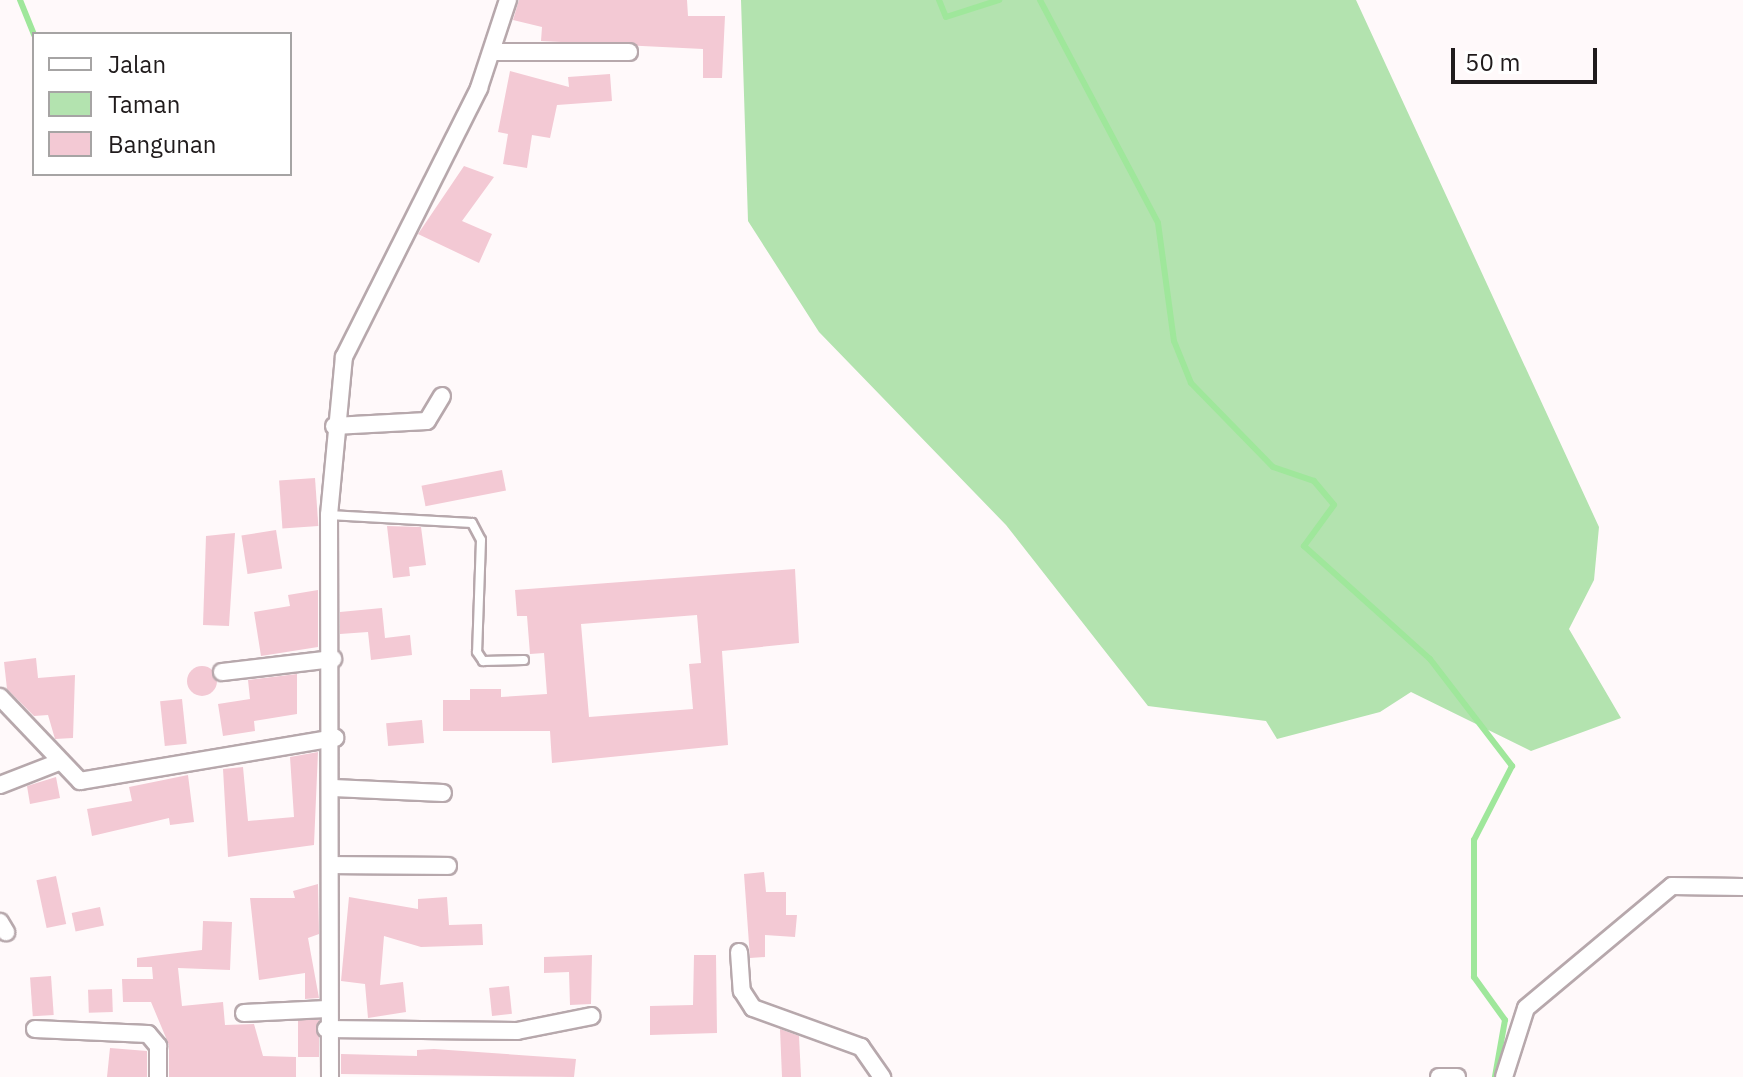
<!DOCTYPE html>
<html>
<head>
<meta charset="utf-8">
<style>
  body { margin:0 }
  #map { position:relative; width:1743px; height:1077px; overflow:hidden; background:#fff9fa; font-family:"IBM Plex Sans",sans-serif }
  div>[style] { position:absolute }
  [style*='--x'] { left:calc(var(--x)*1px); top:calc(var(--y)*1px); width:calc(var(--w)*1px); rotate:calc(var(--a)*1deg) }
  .green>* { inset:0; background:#b3e3af }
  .stream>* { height:6px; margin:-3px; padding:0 3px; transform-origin:3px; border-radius:3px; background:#9fe79b }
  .building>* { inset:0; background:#f3c9d4; transform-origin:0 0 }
  .round { border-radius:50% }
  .roads { filter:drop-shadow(2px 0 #b7a8ac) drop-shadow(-2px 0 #b7a8ac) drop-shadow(0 2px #b7a8ac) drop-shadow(0 -2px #b7a8ac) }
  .lane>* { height:8px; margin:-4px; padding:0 4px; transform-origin:4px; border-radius:4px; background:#fff }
  .street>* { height:16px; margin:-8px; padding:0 8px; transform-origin:8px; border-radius:8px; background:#fff }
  span { translate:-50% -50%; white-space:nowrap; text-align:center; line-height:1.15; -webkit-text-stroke:8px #fff; paint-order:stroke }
  .legend { position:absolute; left:32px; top:32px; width:260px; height:144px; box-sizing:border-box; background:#fff; border:2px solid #a6a4a4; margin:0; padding:10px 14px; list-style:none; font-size:24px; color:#201b1c }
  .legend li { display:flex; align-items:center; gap:16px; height:40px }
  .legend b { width:40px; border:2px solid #a6a4a4 }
  .scale { position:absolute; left:1451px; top:48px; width:146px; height:36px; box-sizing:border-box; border:4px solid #201b1c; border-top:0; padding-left:10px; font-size:24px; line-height:28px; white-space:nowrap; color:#201b1c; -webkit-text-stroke:6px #fff; paint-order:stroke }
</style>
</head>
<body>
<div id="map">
  <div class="green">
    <i style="clip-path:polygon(741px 0,1356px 0,1599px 527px,1594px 580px,1569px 629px,1621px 718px,1531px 751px,1411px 692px,1380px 712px,1277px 739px,1266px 721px,1148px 706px,1006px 525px,819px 332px,748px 221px)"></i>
  </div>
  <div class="stream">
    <i style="--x:20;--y:0;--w:38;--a:68"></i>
    <i style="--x:939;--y:0;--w:18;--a:68"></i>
    <i style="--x:946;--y:17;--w:56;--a:-17.8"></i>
    <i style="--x:1040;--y:0;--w:252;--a:62.1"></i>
    <i style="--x:1158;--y:223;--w:119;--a:82.3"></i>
    <i style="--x:1174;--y:341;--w:45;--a:68"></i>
    <i style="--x:1191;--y:383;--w:117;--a:45.7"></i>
    <i style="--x:1273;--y:467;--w:43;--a:18.9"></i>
    <i style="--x:1314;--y:481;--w:31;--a:50"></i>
    <i style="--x:1334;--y:505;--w:51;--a:126.2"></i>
    <i style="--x:1304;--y:546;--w:169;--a:41.9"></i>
    <i style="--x:1430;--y:659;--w:135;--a:52.5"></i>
    <i style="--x:1512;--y:766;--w:83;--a:117.2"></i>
    <i style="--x:1474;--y:840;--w:137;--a:90"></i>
    <i style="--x:1474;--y:977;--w:53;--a:54.2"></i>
    <i style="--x:1505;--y:1020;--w:58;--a:100"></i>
  </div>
  <div class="building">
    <i style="clip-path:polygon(519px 0,687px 0,688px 16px,725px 16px,722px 78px,703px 78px,703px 49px,541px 41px,542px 27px,513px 20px)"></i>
    <i style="clip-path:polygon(510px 71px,569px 87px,568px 77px,610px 74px,612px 101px,557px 105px,550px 138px,532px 135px,527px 168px,503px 164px,508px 134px,498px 132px)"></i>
    <i style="clip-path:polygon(464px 166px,494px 177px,462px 221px,492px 234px,479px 263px,418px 234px)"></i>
    <i style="left:502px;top:470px;width:21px;height:82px;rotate:79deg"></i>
    <i style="left:315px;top:478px;width:48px;height:36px;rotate:86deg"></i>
    <i style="clip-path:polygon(387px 526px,421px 527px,426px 565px,409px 567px,410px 576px,393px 578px)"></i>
    <i style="left:276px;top:530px;width:39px;height:35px;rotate:81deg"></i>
    <i style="clip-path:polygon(235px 533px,229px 626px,203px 625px,206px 536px)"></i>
    <i style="clip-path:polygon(evenodd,795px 569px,799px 643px,722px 651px,728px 745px,552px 763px,550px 731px,443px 731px,443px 700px,470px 700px,470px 689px,501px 689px,501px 697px,547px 694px,544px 653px,530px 654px,527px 616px,517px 616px,515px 590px,795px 569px,697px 615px,701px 663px,689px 664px,693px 709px,589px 717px,581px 624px,697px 615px)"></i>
    <i style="clip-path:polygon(318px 590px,318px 647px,261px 656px,254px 612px,290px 606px,288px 595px)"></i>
    <i style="clip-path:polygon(382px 608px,385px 638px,410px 635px,412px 655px,371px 660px,368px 632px,340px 634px,340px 612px)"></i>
    <i style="clip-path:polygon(36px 658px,38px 678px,75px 675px,73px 738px,55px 739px,48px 715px,34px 716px,7px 689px,4px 662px)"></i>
    <i class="round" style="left:187px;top:666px;width:30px;height:30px"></i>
    <i style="clip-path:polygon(297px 674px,297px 714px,254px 721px,255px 731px,223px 736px,218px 704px,250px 699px,248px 680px)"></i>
    <i style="left:182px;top:699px;width:45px;height:22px;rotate:84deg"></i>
    <i style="left:422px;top:720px;width:23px;height:36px;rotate:85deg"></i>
    <i style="clip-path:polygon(318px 752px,314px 845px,228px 857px,223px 769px,243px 767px,248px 821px,294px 817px,290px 757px)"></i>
    <i style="clip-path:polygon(188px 775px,194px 822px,170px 825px,169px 818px,92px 836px,87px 809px,132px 801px,129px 787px)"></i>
    <i style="clip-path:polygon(56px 777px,60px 798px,30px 804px,27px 786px)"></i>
    <i style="clip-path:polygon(764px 872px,766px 892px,786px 892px,786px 915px,797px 915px,795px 937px,765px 935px,765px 957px,750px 958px,744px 874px)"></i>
    <i style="left:56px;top:876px;width:49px;height:20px;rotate:78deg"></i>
    <i style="clip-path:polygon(318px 884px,319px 934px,308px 938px,319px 998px,305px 999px,305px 973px,259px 980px,250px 898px,295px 898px,293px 891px)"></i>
    <i style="clip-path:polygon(349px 897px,418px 909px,418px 899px,447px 897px,449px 925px,482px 924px,483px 945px,421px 947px,384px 936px,380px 985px,403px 982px,406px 1012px,368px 1018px,365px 984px,341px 981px)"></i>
    <i style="left:100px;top:907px;width:19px;height:29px;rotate:78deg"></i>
    <i style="clip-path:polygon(203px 921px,232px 922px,230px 970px,178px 968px,182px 1006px,223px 1002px,225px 1025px,254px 1024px,263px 1056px,296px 1057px,296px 1077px,169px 1077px,169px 1045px,151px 1002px,123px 1002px,122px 979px,153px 979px,152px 967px,137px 967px,137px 958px,202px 950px)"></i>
    <i style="clip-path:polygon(592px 955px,591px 1004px,570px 1005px,569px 972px,544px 973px,544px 957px)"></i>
    <i style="clip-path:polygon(694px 955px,716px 955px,717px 1033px,650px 1035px,650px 1006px,693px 1005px)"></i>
    <i style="left:51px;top:976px;width:39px;height:21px;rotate:86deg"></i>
    <i style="left:509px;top:986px;width:28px;height:20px;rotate:84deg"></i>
    <i style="left:112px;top:989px;width:23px;height:24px;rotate:88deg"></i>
    <i style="left:319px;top:1020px;width:37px;height:21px;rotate:90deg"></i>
    <i style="clip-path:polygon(780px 1029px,799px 1036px,801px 1077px,782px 1077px)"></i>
    <i style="clip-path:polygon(110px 1048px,147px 1051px,147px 1077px,107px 1077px)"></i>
    <i style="clip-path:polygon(434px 1049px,576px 1059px,574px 1077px,341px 1074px,341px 1054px,417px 1056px,417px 1050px)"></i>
  </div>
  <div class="roads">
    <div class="lane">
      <i style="--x:329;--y:515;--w:143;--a:3.2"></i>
      <i style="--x:472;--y:523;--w:19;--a:62"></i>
      <i style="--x:481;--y:540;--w:112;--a:92"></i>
      <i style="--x:477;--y:652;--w:11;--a:56"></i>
      <i style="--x:483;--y:661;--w:41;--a:-1.4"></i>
    </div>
    <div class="street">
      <i style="--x:492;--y:52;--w:137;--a:0"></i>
      <i style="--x:334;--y:426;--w:93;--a:-3.1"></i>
      <i style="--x:427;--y:421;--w:29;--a:-59"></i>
      <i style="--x:222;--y:672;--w:112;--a:-6.7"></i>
      <i style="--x:0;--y:697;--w:116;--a:46.4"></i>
      <i style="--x:80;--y:781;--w:259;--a:-9.6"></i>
      <i style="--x:0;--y:785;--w:63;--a:-21.3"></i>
      <i style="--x:333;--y:788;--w:110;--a:2.6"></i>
      <i style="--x:333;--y:865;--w:115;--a:0.5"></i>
      <i style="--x:0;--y:922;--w:12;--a:59"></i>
      <i style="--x:739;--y:952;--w:39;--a:86"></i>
      <i style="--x:742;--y:991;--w:20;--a:57"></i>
      <i style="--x:753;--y:1008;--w:115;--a:19.9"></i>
      <i style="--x:861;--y:1047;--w:37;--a:55"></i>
      <i style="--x:244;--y:1013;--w:83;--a:-2.8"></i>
      <i style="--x:35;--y:1029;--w:113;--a:2.5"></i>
      <i style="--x:148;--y:1034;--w:16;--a:50"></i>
      <i style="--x:158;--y:1046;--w:31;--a:90"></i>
      <i style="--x:326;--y:1029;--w:191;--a:0.6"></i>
      <i style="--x:517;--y:1031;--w:76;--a:-11.3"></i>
      <i style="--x:330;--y:1077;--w:562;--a:-90.1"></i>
      <i style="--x:329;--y:515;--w:159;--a:-84.6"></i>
      <i style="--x:344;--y:357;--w:301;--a:-63.3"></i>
      <i style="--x:479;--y:88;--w:93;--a:-71.8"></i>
      <i style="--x:1439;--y:1077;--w:18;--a:0"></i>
      <i style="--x:1504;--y:1077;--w:72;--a:-72.3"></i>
      <i style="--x:1526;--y:1008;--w:190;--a:-39.9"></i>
      <i style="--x:1672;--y:886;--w:71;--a:0.8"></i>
    </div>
  </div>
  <ul class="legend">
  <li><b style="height:10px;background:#fff"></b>Jalan</li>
  <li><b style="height:22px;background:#b3e3af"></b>Taman</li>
  <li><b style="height:22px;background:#f3c9d4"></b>Bangunan</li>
  </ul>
  <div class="scale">50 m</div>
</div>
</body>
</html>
